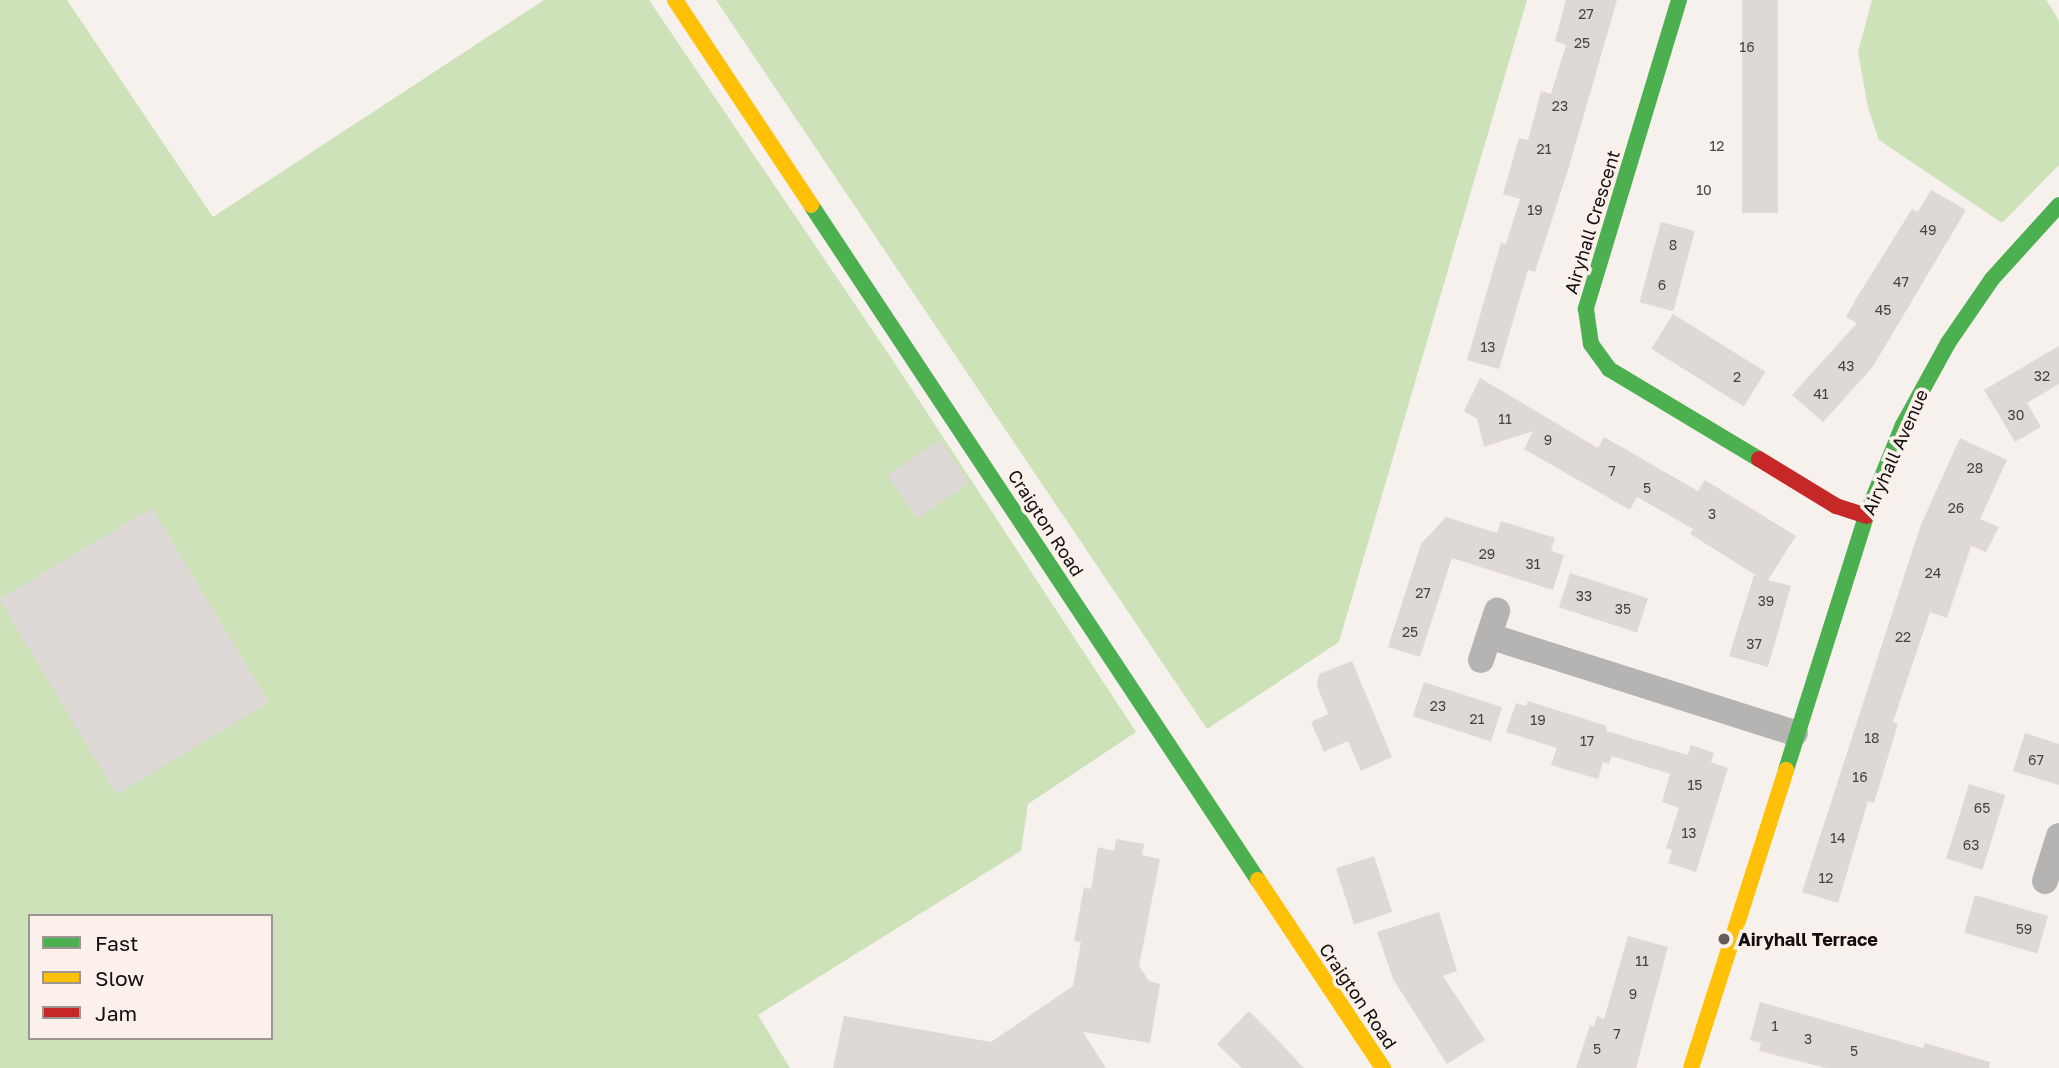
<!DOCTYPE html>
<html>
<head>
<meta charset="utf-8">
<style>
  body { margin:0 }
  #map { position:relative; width:2059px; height:1068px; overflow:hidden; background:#f7f1ee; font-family:"Golos Text",sans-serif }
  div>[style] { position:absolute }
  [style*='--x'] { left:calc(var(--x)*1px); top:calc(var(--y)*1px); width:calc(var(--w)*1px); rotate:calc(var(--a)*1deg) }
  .green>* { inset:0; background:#cee2ba }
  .building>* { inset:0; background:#ded8d7; transform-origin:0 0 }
  .street>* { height:26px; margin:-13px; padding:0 13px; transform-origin:13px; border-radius:13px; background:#b6b4b3 }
  .fast>* { height:16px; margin:-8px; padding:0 8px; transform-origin:8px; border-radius:8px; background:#4caf50 }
  .slow>* { height:16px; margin:-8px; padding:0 8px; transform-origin:8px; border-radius:8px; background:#ffc107 }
  .jam>* { height:16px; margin:-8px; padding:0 8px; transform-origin:8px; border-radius:8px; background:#c62828 }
  .dots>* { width:19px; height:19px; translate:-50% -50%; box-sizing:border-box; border:4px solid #fbf0ea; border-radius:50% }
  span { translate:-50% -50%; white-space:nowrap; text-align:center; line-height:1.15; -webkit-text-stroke:7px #fbf0ea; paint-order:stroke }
  .number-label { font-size:14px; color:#484342 }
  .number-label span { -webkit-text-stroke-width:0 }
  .street-label { font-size:18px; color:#130f0e }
  .poi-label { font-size:18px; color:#130f0e; font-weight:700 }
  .left { translate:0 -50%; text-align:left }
  .legend { position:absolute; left:28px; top:914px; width:245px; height:126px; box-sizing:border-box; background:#fbf0ea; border:2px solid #9e9692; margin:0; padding:9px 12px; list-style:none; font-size:21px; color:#130f0e }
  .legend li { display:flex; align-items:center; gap:14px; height:35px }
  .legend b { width:35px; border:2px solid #9e9692 }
</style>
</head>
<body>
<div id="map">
  <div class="green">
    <i style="clip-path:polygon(evenodd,0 0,67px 0,213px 217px,544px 0,649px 0,892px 359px,1136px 732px,1028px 804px,1021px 851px,758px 1015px,790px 1068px,0 1068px,0 0,30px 916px,271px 916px,271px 1038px,30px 1038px,30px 916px)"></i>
    <i style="clip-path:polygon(716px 0,1527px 0,1339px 642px,1207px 729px)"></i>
    <i style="clip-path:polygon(1872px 0,2046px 0,2052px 9px,2059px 21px,2059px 165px,2002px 223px,1879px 140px,1868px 108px,1858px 52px)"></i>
  </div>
  <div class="building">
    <i style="clip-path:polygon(1566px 0,1617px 0,1568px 170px,1535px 272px,1528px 270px,1499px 369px,1467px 360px,1501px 243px,1506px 244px,1520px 199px,1503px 194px,1519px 138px,1528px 140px,1541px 91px,1551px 94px,1566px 45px,1555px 41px)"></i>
    <i style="left:1742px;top:0;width:36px;height:213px"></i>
    <i style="clip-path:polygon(1931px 190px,1966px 210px,1872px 368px,1823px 422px,1792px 395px,1857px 323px,1846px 317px,1856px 299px,1912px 209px,1918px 212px)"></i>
    <i style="left:1661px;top:222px;width:35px;height:83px;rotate:15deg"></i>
    <i style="left:1673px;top:314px;width:109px;height:41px;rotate:32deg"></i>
    <i style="clip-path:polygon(2059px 346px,2059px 384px,2027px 403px,2041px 427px,2015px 442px,1984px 390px)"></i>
    <i style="clip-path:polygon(1480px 378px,1598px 448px,1604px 437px,1698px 491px,1705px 480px,1796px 536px,1768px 580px,1791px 586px,1768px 667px,1729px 656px,1754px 575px,1759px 577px,1690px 534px,1693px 529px,1637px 497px,1630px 510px,1524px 449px,1533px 431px,1484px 447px,1477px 419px,1464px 411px)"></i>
    <i style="clip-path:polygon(1960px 438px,2007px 460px,1980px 519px,1999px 527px,1986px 552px,1971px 546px,1947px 618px,1930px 612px,1893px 722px,1898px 724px,1874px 803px,1868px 801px,1838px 903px,1802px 892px,1920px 527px)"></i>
    <i style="left:940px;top:440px;width:52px;height:63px;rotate:56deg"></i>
    <i style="left:152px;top:508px;width:227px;height:178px;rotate:59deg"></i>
    <i style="clip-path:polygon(1446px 517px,1497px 533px,1501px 521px,1555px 538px,1551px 551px,1564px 555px,1553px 590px,1452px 558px,1420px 657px,1388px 647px,1421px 544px)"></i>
    <i style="left:1570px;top:573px;width:82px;height:36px;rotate:18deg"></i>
    <i style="clip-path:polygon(1352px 661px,1392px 757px,1361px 771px,1348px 741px,1324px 752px,1311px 722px,1328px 714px,1317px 686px,1319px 674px)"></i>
    <i style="left:1424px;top:682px;width:82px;height:36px;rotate:18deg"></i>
    <i style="clip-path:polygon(1528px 701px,1607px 726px,1606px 731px,1688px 755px,1691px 745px,1714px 753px,1711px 762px,1728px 768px,1696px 872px,1668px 863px,1672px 850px,1666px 848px,1679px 808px,1662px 802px,1670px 774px,1612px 756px,1609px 764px,1603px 762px,1598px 779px,1551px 765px,1557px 748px,1506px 732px,1516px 703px,1526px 706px)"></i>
    <i style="clip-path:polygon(2025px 733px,2059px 744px,2059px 785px,2013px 771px)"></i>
    <i style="left:1969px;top:784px;width:38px;height:78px;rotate:17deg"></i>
    <i style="clip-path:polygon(1116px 839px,1144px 844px,1142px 855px,1160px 859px,1139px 966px,1149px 981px,1160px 984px,1150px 1043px,1083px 1032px,1106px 1068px,833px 1068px,844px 1016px,991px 1042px,1073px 986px,1081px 942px,1074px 941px,1084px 887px,1091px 889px,1098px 847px,1114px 851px)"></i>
    <i style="left:1374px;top:856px;width:59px;height:40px;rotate:72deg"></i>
    <i style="left:1975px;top:895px;width:76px;height:39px;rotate:16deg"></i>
    <i style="clip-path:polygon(1439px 912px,1457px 971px,1443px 976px,1485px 1040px,1447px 1064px,1393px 979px,1377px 932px)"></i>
    <i style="clip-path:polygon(1628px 936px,1668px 947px,1636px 1068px,1576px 1068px,1590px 1025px,1594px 1027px,1597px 1016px,1604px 1019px)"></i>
    <i style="clip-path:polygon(1760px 1002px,1923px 1048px,1925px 1043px,1990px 1062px,1989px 1068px,1826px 1068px,1759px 1051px,1761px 1043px,1750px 1040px)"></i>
    <i style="clip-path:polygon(1249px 1011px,1271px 1033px,1304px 1068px,1242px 1068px,1217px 1044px)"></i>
  </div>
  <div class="street">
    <i style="--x:1489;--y:636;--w:321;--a:17.6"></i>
    <i style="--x:1481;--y:660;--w:52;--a:-71.9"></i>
    <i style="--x:2045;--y:881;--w:47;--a:-72.7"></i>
  </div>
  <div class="fast">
    <i style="--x:1679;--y:0;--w:323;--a:106.8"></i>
    <i style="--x:1586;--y:309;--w:35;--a:82"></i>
    <i style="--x:1591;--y:344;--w:31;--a:54"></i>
    <i style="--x:1609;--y:369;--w:175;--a:31"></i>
    <i style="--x:811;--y:205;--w:810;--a:56.49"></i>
    <i style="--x:1786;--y:770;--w:266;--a:-72.5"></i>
    <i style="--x:1866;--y:516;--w:98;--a:-67.9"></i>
    <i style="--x:1903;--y:425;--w:94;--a:-61.2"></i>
    <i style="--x:1948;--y:343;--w:78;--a:-55.5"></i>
    <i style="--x:1992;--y:279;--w:100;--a:-47.8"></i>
  </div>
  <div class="slow">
    <i style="--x:675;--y:0;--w:246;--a:56.4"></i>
    <i style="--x:1258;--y:880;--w:226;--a:56.4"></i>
    <i style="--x:1691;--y:1068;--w:313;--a:-72.3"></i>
  </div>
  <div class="jam">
    <i style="--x:1759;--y:459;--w:90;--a:31.4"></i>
    <i style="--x:1836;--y:506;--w:32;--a:18"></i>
  </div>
  <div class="dots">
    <i style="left:1724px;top:939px;background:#635e5c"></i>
  </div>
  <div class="number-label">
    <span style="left:1586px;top:14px">27</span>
    <span style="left:1582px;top:43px">25</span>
    <span style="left:1747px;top:47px">16</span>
    <span style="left:1560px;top:106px">23</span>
    <span style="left:1717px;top:146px">12</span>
    <span style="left:1544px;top:149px">21</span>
    <span style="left:1704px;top:190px">10</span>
    <span style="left:1535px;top:210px">19</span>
    <span style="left:1928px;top:230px">49</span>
    <span style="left:1673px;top:245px">8</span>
    <span style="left:1901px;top:282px">47</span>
    <span style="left:1662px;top:285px">6</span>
    <span style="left:1883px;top:310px">45</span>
    <span style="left:1488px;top:347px">13</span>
    <span style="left:1846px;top:366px">43</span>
    <span style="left:2042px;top:376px">32</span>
    <span style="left:1737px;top:377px">2</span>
    <span style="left:1821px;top:394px">41</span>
    <span style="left:2016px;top:415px">30</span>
    <span style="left:1505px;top:419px">11</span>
    <span style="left:1548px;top:440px">9</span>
    <span style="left:1975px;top:468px">28</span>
    <span style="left:1612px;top:471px">7</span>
    <span style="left:1647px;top:488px">5</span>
    <span style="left:1956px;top:508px">26</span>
    <span style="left:1712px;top:514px">3</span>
    <span style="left:1487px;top:554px">29</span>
    <span style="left:1533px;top:564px">31</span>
    <span style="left:1933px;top:573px">24</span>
    <span style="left:1423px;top:593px">27</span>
    <span style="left:1584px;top:596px">33</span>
    <span style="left:1766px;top:601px">39</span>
    <span style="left:1623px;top:609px">35</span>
    <span style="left:1410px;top:632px">25</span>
    <span style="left:1903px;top:637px">22</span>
    <span style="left:1754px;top:644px">37</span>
    <span style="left:1438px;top:706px">23</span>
    <span style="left:1477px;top:719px">21</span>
    <span style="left:1538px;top:720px">19</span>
    <span style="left:1872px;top:738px">18</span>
    <span style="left:1587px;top:741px">17</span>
    <span style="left:2036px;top:760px">67</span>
    <span style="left:1860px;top:777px">16</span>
    <span style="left:1695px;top:785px">15</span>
    <span style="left:1982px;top:808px">65</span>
    <span style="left:1689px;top:833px">13</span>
    <span style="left:1838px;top:838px">14</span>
    <span style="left:1971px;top:845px">63</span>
    <span style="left:1826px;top:878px">12</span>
    <span style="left:2024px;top:929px">59</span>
    <span style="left:1642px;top:961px">11</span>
    <span style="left:1633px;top:994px">9</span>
    <span style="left:1775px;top:1026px">1</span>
    <span style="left:1617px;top:1034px">7</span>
    <span style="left:1808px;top:1039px">3</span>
    <span style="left:1597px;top:1049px">5</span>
    <span style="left:1854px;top:1051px">5</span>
  </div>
  <div class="street-label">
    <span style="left:1592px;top:222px;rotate:-73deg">Airyhall Crescent</span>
    <span style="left:1895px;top:452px;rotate:-66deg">Airyhall Avenue</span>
    <span style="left:1046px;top:523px;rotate:57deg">Craigton Road</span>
    <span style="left:1358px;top:996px;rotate:56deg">Craigton Road</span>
  </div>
  <div class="poi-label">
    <span class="left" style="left:1738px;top:939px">Airyhall Terrace</span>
  </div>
  <ul class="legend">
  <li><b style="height:9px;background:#4caf50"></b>Fast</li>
  <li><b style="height:9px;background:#ffc107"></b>Slow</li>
  <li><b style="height:9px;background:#c62828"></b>Jam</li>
  </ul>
</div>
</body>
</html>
